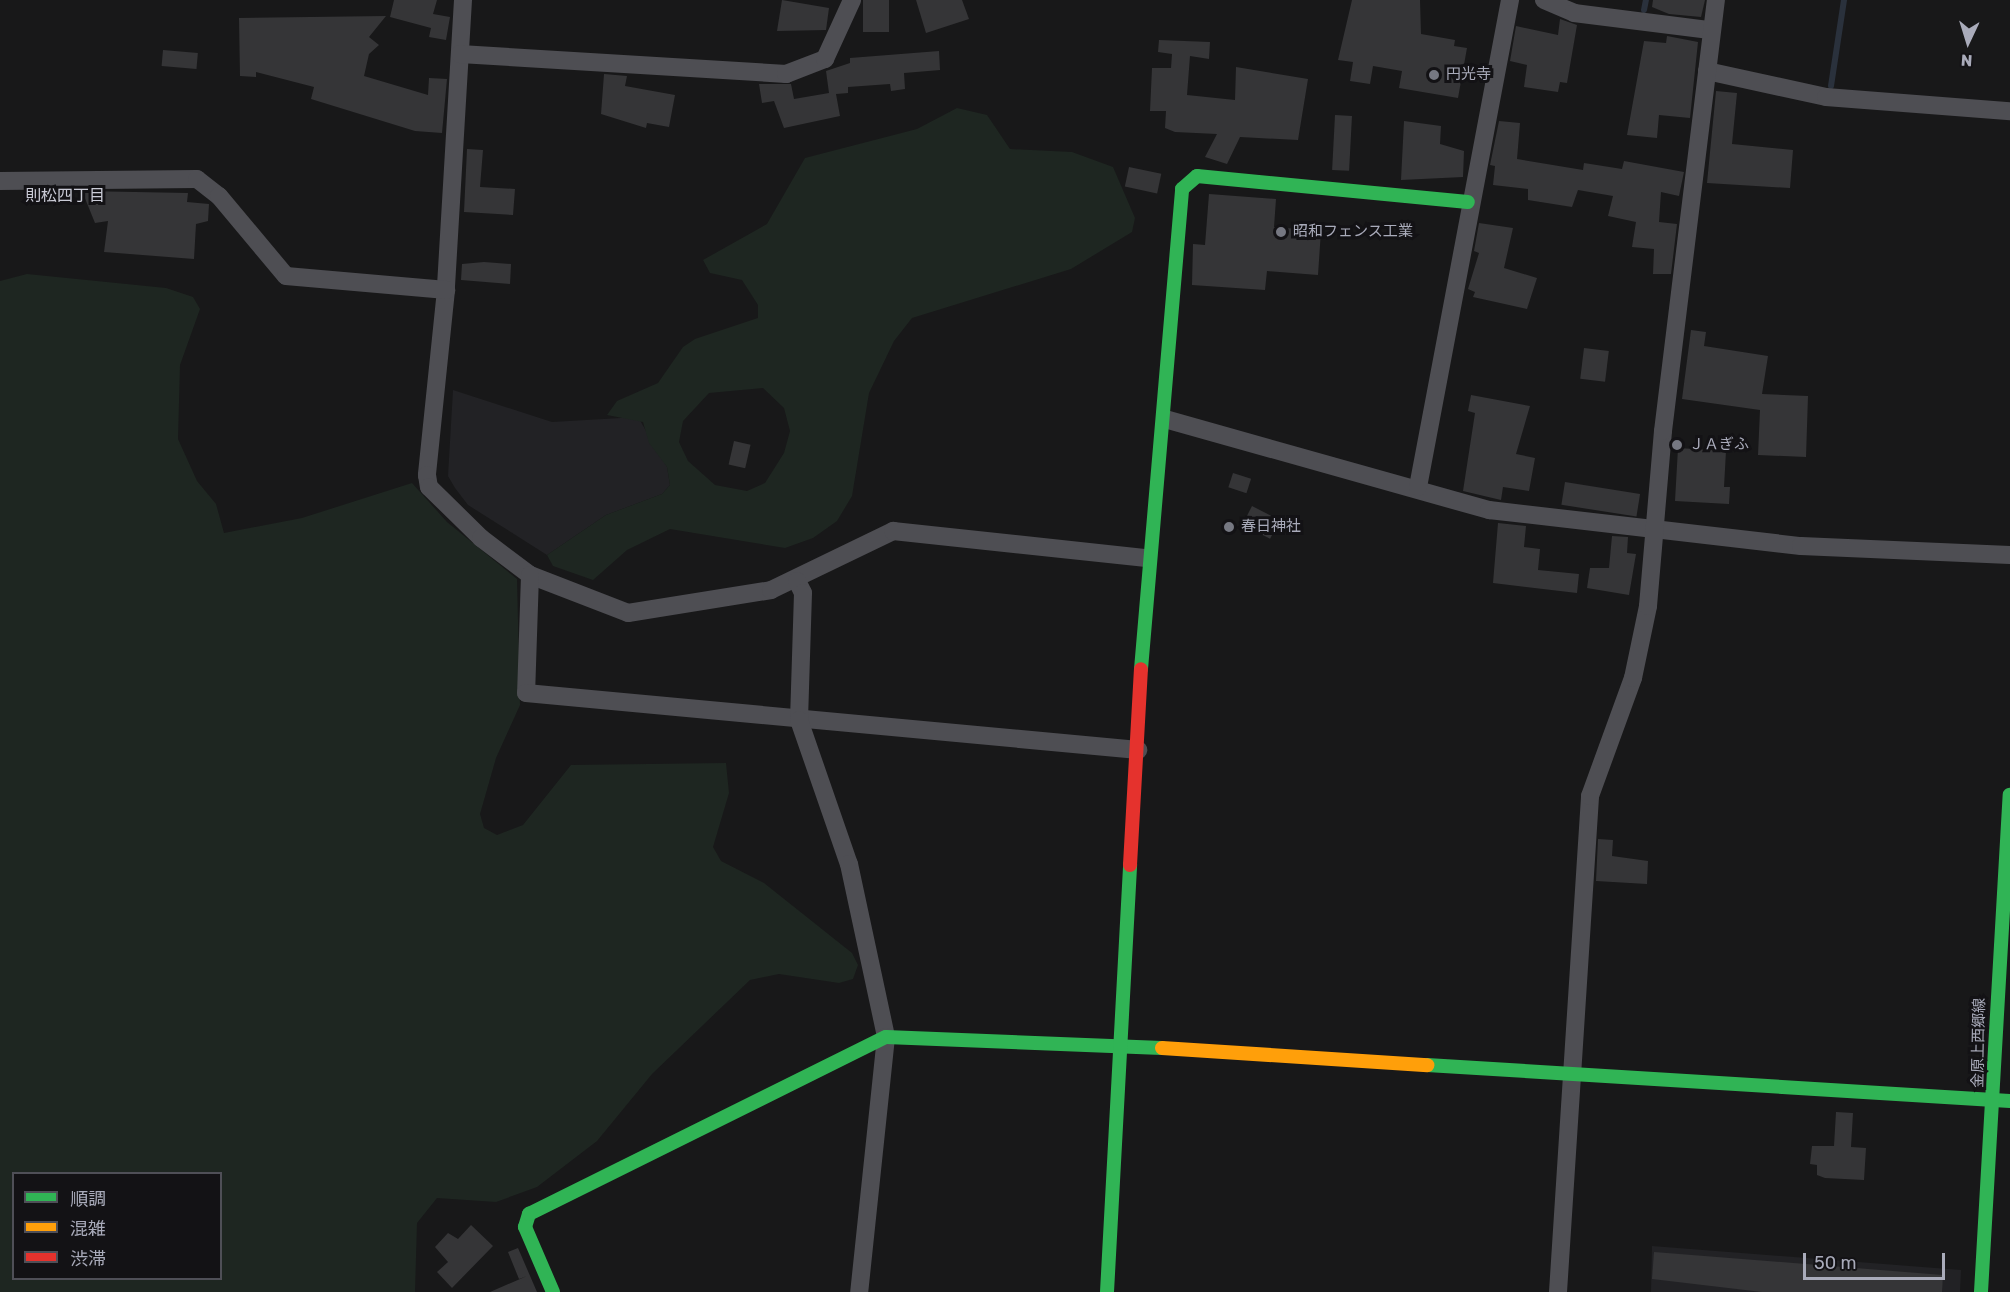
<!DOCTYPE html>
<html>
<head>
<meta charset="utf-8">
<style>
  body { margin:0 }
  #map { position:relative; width:2010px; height:1292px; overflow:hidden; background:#181819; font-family:Rubik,"Noto Sans JP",sans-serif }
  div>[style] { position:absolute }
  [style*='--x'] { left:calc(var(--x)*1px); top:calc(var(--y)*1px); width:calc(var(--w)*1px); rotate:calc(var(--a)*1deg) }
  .built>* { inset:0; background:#222225 }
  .green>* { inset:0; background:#1e2621 }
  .stream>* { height:6px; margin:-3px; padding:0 3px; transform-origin:3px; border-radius:3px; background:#2a313c }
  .building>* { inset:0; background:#353537; transform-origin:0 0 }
  .street>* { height:18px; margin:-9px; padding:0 9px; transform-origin:9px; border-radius:9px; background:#4e4e53 }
  .fast>* { height:14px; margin:-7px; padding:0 7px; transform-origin:7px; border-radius:7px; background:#30b455 }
  .slow>* { height:14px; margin:-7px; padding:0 7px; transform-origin:7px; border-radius:7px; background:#ff9f0a }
  .jam>* { height:14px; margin:-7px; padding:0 7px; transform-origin:7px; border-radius:7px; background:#e5322d }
  .dots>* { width:16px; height:16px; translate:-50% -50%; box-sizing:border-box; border:3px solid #131215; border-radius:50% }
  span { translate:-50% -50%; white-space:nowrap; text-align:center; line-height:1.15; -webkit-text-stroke:6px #131215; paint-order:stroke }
  .poi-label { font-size:15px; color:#a9abba }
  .left { translate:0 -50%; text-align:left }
  .street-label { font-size:15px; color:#a9abba }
  .neighbourhood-label { font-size:16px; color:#cacbd6 }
  .legend { position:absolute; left:12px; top:1172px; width:210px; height:108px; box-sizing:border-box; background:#131215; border:2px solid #4f4f57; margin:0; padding:8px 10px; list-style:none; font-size:18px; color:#a9abba }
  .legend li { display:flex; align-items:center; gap:12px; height:30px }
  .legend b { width:30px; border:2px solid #4f4f57 }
  .north { position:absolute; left:1938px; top:12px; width:60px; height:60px; -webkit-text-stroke:4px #131215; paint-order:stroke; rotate:184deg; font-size:16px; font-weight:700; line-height:24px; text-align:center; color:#a9abba }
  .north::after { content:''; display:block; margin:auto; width:21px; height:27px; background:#a9abba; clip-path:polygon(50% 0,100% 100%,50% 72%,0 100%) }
  .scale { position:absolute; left:1803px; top:1253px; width:142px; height:27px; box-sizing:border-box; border:3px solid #a9abba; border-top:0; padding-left:8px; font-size:18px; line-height:21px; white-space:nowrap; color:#a9abba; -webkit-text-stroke:4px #131215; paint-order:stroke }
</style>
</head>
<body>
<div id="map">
  <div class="built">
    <i style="clip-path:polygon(453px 390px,552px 422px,638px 417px,667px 467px,670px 485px,662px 494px,606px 515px,547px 555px,468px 505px,455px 488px,448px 476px)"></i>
    <i style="clip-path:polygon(1652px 1246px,1961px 1270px,1960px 1292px,1651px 1292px)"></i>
  </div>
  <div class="green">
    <i style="clip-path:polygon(evenodd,957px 108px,987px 115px,1010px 149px,1072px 152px,1113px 167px,1135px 218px,1132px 232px,1071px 269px,912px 318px,894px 341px,869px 393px,852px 496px,837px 521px,813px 538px,785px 548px,670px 529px,627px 550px,593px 580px,553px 566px,547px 555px,606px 515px,662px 494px,670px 485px,667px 467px,649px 443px,643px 422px,607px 415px,617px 401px,658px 383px,683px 347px,695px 339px,758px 318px,758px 305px,742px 280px,710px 273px,703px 260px,767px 224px,805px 158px,917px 129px,957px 108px,763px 388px,784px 408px,790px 431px,784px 453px,765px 483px,747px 491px,715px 485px,688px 461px,679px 442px,683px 421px,709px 393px,763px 388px)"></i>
    <i style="clip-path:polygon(evenodd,27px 274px,166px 288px,193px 297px,200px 309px,180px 365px,178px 439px,197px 481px,216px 504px,224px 533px,302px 518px,412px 483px,447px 522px,517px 579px,520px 705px,496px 758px,480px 814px,484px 828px,497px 835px,523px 825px,571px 765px,726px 763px,729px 793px,713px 847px,721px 861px,764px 883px,852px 953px,858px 965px,853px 979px,839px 983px,779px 974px,750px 980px,652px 1074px,597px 1141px,537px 1187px,496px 1202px,437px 1198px,417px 1223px,415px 1292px,0 1292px,0 281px,27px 274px,14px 1174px,220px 1174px,220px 1278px,14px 1278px,14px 1174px)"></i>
  </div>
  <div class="stream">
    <i style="--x:1644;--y:10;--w:10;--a:-79"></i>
    <i style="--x:1831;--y:86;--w:87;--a:-81.4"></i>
  </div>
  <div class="building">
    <i style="clip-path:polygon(394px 0,437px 0,433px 14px,450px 17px,446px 40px,429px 37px,431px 28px,390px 17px)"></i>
    <i style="clip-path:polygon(782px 0,829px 8px,826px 30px,777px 31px)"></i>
    <i style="left:863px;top:0;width:26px;height:32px"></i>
    <i style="clip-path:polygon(916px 0,962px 0,969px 19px,926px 33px)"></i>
    <i style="clip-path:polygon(1352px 0,1420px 0,1421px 34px,1455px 40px,1454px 46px,1467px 48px,1458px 98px,1399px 88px,1402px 71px,1373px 66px,1370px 84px,1350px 81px,1353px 62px,1338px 60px)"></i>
    <i style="clip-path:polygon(1653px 0,1705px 0,1701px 17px,1669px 14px,1652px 7px)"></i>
    <i style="clip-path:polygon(386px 16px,369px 37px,379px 45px,369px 54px,364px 76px,428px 95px,429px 78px,447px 79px,442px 133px,415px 131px,311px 99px,314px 87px,256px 72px,256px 77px,240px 76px,239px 18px)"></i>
    <i style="clip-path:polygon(1560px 19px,1577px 25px,1567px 83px,1560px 82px,1558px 92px,1524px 87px,1527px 65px,1510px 61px,1516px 26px,1558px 35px)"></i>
    <i style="clip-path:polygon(1667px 36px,1698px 42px,1690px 118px,1659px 115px,1657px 138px,1627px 135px,1644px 41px,1666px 43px)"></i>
    <i style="clip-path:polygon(1159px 40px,1210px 42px,1209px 59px,1190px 56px,1187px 95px,1235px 100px,1236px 67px,1308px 79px,1298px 140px,1240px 137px,1227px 164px,1205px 157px,1217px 134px,1175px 132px,1165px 128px,1166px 111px,1150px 111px,1152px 68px,1171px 68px,1172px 54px,1158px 52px)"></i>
    <i style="left:163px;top:50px;width:35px;height:16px;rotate:5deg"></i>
    <i style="clip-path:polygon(939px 51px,940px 70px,904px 73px,905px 89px,891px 91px,890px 84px,848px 87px,848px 93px,836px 94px,840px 116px,784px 128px,774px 101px,762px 103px,759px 84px,791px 84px,794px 99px,829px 93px,826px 71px,850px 63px,850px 58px)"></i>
    <i style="clip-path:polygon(604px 74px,627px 76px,625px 86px,675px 95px,669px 127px,647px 123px,646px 128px,601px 114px)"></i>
    <i style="clip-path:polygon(1716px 91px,1737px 93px,1732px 144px,1793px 150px,1790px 188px,1707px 183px)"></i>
    <i style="left:1335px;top:115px;width:17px;height:55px;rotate:3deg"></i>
    <i style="clip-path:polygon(1404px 121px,1441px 126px,1440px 144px,1464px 151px,1463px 177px,1401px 180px)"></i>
    <i style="clip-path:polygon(1499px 121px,1520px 123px,1517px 159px,1583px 170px,1584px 163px,1622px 169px,1624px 161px,1684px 172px,1679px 196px,1661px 192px,1659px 222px,1677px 224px,1671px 274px,1653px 274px,1654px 249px,1632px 247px,1636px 222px,1608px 216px,1613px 196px,1578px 190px,1572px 207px,1528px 200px,1528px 189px,1493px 185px,1495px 166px,1490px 165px)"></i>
    <i style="clip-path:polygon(467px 149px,483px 150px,480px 187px,515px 189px,513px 215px,464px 212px)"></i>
    <i style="left:1129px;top:167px;width:33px;height:20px;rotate:12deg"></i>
    <i style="clip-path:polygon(82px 191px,188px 193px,187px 202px,209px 204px,208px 221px,196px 224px,194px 259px,104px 252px,108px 221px,95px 223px)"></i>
    <i style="clip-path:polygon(1209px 194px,1276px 199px,1274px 227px,1321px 231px,1318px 275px,1267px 271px,1265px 290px,1192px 285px,1193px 244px,1205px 245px)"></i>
    <i style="clip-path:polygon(1479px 223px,1513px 228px,1504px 268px,1537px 278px,1527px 309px,1473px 297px,1475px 292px,1468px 289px,1479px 253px,1474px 251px)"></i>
    <i style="clip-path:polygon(484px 262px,511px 264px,510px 284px,461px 280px,462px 264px)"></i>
    <i style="clip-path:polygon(1691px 330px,1706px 332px,1704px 346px,1768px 356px,1762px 394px,1808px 396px,1806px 457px,1758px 455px,1760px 410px,1682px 399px)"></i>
    <i style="left:1584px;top:348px;width:25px;height:31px;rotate:7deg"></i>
    <i style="clip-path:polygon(1471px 395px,1530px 406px,1516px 454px,1535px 458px,1529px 491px,1503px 487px,1501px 500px,1463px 491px,1475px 413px,1468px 411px)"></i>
    <i style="left:734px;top:441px;width:17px;height:24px;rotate:13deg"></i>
    <i style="clip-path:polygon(1678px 448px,1726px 451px,1724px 487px,1730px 487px,1729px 504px,1675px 501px)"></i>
    <i style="left:1233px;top:473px;width:19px;height:15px;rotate:18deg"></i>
    <i style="left:1565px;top:482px;width:76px;height:23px;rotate:9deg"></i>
    <i style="left:1252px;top:506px;width:31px;height:21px;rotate:27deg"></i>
    <i style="clip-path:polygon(1498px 523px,1526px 526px,1524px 547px,1540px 549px,1538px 570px,1579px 574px,1577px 593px,1493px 583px)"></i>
    <i style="clip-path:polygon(1612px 536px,1628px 537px,1627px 553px,1636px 554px,1629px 595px,1587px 588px,1590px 568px,1609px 568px)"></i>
    <i style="clip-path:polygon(1598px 839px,1613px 840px,1612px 856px,1648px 861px,1647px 884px,1596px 881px)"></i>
    <i style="clip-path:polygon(1836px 1112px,1853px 1113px,1851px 1147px,1866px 1148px,1864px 1180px,1825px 1178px,1817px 1175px,1817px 1165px,1810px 1164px,1812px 1146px,1834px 1146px)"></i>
    <i style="clip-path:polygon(471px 1225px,493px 1246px,452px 1288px,437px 1272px,448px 1262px,435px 1247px,448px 1233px,458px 1239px)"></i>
    <i style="clip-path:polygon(518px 1248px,537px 1292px,490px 1292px,527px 1276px,519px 1279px,508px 1252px)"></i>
    <i style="clip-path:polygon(1654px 1252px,1943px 1275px,1942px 1292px,1762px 1292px,1652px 1279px)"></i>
  </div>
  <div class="street">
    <i style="--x:463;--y:0;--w:290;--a:93.4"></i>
    <i style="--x:446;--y:290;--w:186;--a:95.9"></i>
    <i style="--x:427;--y:475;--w:12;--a:81"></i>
    <i style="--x:429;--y:487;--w:73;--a:44.4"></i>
    <i style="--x:481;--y:538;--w:61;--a:37.1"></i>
    <i style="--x:530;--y:575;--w:105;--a:21.2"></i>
    <i style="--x:628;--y:613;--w:145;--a:-9.1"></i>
    <i style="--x:771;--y:590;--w:136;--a:-25.8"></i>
    <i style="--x:893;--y:531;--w:255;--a:6.1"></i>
    <i style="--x:1544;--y:0;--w:33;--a:23"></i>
    <i style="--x:1574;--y:13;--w:135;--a:7.2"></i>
    <i style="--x:460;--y:54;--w:327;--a:3.5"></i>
    <i style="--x:786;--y:74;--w:42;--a:-21"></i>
    <i style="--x:825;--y:59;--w:65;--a:-65.4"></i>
    <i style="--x:1707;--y:71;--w:122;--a:12.3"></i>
    <i style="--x:1826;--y:97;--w:185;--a:4.4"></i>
    <i style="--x:0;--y:181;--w:197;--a:-0.6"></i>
    <i style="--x:197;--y:179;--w:28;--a:38"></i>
    <i style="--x:219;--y:196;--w:104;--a:50.1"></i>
    <i style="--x:286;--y:276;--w:161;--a:5"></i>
    <i style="--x:1165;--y:419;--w:337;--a:15.7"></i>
    <i style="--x:1489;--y:510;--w:314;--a:6.6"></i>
    <i style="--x:1801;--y:546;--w:209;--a:2.5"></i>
    <i style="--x:1418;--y:487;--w:496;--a:-79.3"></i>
    <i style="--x:530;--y:575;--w:118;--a:91.9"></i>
    <i style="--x:526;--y:693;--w:615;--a:5.32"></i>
    <i style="--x:797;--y:581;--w:13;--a:63"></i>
    <i style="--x:803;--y:593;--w:127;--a:91.8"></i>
    <i style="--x:799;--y:720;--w:152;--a:70.9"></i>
    <i style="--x:849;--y:864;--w:177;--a:77.9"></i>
    <i style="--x:886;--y:1037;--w:256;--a:96"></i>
    <i style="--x:1558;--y:1292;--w:497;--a:-86.3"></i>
    <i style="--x:1590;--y:796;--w:126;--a:-70"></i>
    <i style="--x:1633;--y:678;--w:74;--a:-78.2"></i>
    <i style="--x:1648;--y:606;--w:176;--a:-85.1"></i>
    <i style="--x:1663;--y:431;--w:434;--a:-83"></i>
  </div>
  <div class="fast">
    <i style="--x:1141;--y:669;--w:482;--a:-85.1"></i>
    <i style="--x:1182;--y:189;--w:20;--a:-41"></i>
    <i style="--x:1197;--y:176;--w:272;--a:5.5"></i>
    <i style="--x:1427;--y:1065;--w:584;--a:3.53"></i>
    <i style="--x:553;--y:1292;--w:71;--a:-113.3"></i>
    <i style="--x:525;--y:1227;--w:14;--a:-73"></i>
    <i style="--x:529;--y:1214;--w:398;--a:-26.4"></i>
    <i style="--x:886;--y:1037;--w:276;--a:2.3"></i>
    <i style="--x:1107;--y:1292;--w:428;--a:-86.9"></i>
    <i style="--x:1981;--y:1292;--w:498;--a:-86.7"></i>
  </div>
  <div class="slow">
    <i style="--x:1162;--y:1048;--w:266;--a:3.7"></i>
  </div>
  <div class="jam">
    <i style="--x:1130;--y:865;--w:196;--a:-86.8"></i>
  </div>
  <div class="dots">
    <i style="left:1434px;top:75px;background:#767882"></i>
    <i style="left:1281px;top:232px;background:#767882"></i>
    <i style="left:1677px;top:445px;background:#767882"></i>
    <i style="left:1229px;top:527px;background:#767882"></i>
  </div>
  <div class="poi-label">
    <span class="left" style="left:1446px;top:75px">円光寺</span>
    <span class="left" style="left:1293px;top:232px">昭和フェンス工業</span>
    <span class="left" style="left:1689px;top:445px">ＪＡぎふ</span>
    <span class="left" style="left:1241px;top:527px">春日神社</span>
  </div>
  <div class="street-label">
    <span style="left:1979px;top:1043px;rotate:-89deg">金原上西郷線</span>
  </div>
  <div class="neighbourhood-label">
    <span style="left:65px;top:196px">則松四丁目</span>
  </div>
  <ul class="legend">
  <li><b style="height:8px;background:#30b455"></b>順調</li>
  <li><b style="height:8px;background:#ff9f0a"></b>混雑</li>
  <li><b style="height:8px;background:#e5322d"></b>渋滞</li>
  </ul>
  <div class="north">N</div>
  <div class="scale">50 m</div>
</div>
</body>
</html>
